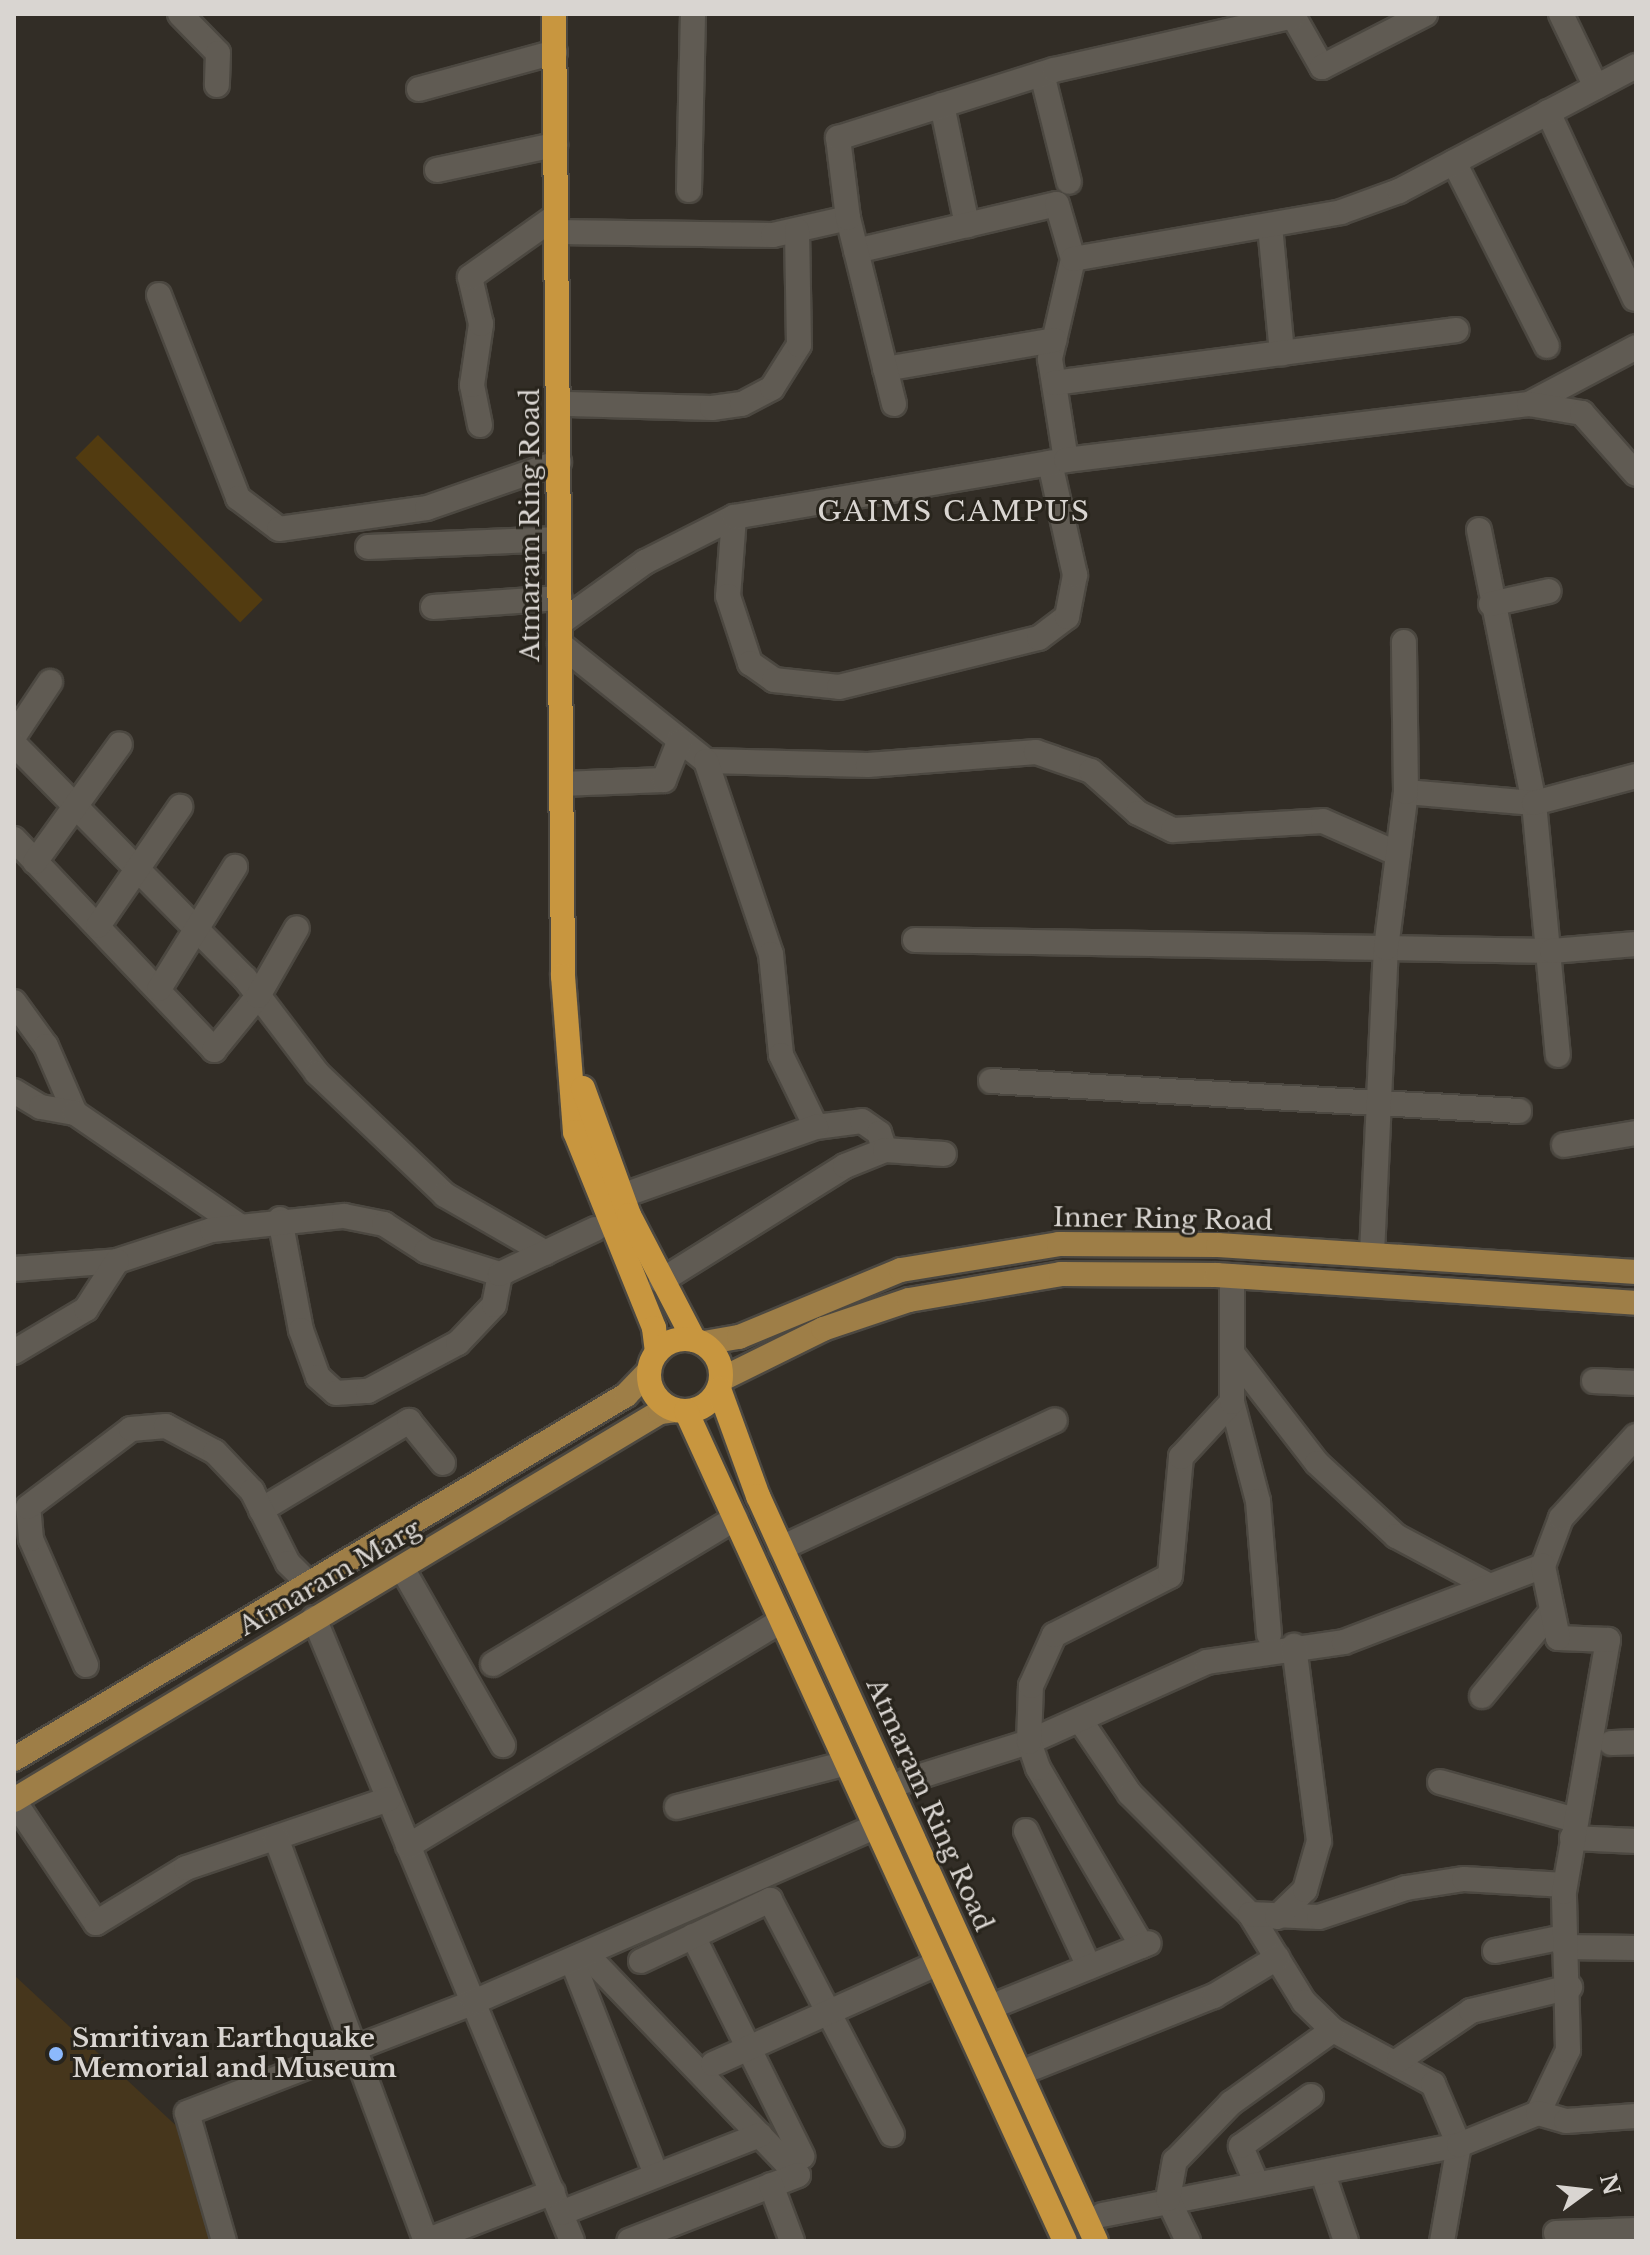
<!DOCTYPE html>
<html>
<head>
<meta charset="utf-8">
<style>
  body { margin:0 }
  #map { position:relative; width:1650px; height:2255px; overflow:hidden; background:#322d26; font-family:"Libre Baskerville",serif }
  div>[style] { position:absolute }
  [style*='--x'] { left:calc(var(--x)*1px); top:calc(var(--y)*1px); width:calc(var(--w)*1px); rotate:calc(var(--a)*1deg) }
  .green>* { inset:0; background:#46361c }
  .building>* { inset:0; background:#523b10; transform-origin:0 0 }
  .roads { filter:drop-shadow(2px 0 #4c4841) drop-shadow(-2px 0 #4c4841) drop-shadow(0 2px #4c4841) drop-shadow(0 -2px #4c4841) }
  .minor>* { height:24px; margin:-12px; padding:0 12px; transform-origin:12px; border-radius:12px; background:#605b53 }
  .major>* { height:24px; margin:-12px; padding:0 12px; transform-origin:12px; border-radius:12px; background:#9e7e47 }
  .highway>* { height:24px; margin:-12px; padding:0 12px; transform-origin:12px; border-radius:12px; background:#c8963f }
  .highway>.ring { margin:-12px; padding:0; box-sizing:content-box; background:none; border:24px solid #c8963f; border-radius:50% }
  .dots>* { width:22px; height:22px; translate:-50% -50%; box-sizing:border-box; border:4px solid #28241c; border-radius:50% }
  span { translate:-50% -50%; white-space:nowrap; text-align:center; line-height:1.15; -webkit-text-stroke:6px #28241c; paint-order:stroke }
  .street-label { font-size:26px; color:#d9d5d1 }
  .poi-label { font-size:26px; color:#d9d5d1; font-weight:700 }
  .left { translate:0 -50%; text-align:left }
  .neighbourhood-label { font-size:28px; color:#d9d5d1; letter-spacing:2px }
  .frame { position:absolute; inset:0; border:16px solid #d9d5d1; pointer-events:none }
  .north { position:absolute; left:1546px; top:2151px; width:80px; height:80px; -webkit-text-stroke:6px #28241c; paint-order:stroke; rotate:75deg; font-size:22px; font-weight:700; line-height:32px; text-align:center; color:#d9d5d1 }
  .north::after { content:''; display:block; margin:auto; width:28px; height:36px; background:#d9d5d1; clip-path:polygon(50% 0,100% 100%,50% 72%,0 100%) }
</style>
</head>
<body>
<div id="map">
  <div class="green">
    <i style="clip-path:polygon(14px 1975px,183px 2132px,230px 2241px,14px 2241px)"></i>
  </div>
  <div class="building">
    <i style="left:98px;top:435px;width:233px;height:32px;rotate:45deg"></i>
  </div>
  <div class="roads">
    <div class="minor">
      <i style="--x:180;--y:14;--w:54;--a:45.7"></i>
      <i style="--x:218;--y:53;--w:32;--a:92"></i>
      <i style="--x:1292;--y:14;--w:61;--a:60.5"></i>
      <i style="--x:1322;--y:67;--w:116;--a:-27.2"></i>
      <i style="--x:1561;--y:14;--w:81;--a:64.4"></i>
      <i style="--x:1042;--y:74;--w:111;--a:76"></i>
      <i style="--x:419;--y:89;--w:141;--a:-15.2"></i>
      <i style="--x:942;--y:105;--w:123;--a:78.2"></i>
      <i style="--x:1548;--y:112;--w:206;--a:65.1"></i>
      <i style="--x:1454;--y:162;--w:206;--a:63.2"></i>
      <i style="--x:437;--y:170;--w:121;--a:-12"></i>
      <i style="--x:689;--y:190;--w:176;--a:-88.7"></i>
      <i style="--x:1270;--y:226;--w:128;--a:84.6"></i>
      <i style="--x:557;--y:232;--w:216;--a:0.8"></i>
      <i style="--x:773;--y:235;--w:77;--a:-12.8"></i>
      <i style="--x:856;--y:251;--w:206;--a:-13.2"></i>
      <i style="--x:1057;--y:204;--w:57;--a:73.8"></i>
      <i style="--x:1073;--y:259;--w:103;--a:103"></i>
      <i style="--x:1050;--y:359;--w:102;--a:81"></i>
      <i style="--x:1073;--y:259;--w:272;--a:-9.9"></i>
      <i style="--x:1341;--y:212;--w:62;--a:-19.9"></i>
      <i style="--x:1399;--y:191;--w:268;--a:-27.8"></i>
      <i style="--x:159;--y:295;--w:218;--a:68.7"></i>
      <i style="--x:238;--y:498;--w:51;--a:37.1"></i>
      <i style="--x:279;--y:529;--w:149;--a:-8.1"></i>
      <i style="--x:427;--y:508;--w:140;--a:-19.2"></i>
      <i style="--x:885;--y:369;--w:172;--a:-9.7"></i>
      <i style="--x:1054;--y:383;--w:406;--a:-7.5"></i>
      <i style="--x:568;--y:404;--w:144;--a:1.6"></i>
      <i style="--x:712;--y:408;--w:30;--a:-8"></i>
      <i style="--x:742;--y:404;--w:34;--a:-28"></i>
      <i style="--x:772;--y:388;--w:51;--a:-57.9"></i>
      <i style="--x:799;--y:345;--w:115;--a:-91"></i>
      <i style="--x:894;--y:404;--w:192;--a:-103.9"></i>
      <i style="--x:848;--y:218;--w:81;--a:-97.1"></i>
      <i style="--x:838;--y:138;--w:226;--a:-17.5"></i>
      <i style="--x:1054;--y:70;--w:245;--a:-12.7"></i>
      <i style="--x:1529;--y:404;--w:121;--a:-28"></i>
      <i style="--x:480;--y:425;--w:41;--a:-101.3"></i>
      <i style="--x:472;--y:385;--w:62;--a:-81.6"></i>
      <i style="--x:481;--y:324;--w:48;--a:-103.2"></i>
      <i style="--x:470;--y:277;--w:105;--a:-35.3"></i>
      <i style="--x:734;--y:517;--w:79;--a:94.3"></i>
      <i style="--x:728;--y:596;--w:71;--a:71.8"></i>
      <i style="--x:750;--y:663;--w:29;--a:35"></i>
      <i style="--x:774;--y:680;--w:65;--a:6.1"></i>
      <i style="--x:839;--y:687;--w:206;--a:-13.8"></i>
      <i style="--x:1039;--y:638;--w:35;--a:-37"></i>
      <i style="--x:1067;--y:617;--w:43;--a:-79.2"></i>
      <i style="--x:1075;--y:575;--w:115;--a:-102.6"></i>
      <i style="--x:1479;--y:530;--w:278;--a:78.6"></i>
      <i style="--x:1534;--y:803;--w:253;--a:84.6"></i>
      <i style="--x:368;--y:547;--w:191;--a:-2.4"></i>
      <i style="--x:1491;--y:604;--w:59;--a:-12.6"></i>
      <i style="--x:433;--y:607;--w:127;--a:-4.1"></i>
      <i style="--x:560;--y:623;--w:105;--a:-35.7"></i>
      <i style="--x:645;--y:562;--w:100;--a:-26.8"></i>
      <i style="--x:734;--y:517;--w:337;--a:-9.7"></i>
      <i style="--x:1066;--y:460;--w:466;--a:-6.9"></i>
      <i style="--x:1529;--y:404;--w:54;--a:9.6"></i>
      <i style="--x:1582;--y:413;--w:81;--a:48.5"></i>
      <i style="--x:560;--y:644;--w:187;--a:38.7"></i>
      <i style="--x:706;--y:761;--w:162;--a:1.4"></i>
      <i style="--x:868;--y:765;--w:169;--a:-4.4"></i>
      <i style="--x:1036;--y:752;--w:58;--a:19.1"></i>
      <i style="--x:1091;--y:771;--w:63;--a:41.8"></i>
      <i style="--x:1138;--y:813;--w:39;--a:26"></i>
      <i style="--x:1173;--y:830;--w:150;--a:-3.4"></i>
      <i style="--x:1323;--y:821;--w:82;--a:23.7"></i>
      <i style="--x:14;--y:736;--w:65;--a:-56.3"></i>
      <i style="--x:14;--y:744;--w:329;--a:45.4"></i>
      <i style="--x:245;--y:978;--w:119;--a:52.8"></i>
      <i style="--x:317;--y:1073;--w:177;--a:43.6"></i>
      <i style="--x:445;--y:1195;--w:116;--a:29.9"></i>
      <i style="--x:706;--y:761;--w:204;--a:71.4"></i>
      <i style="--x:771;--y:954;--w:101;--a:84.3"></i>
      <i style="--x:781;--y:1055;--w:80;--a:64.1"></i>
      <i style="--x:816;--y:1127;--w:46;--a:-7.4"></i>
      <i style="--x:862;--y:1121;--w:21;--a:35"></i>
      <i style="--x:879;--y:1133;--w:18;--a:71"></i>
      <i style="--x:561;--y:784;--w:103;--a:-2.2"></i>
      <i style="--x:664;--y:780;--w:41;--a:-68.5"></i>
      <i style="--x:1406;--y:792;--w:128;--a:4.9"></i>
      <i style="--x:1534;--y:803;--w:106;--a:-14.8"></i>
      <i style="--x:14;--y:839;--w:291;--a:46.5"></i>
      <i style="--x:214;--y:1050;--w:70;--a:-50.8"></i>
      <i style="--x:258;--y:996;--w:78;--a:-60.2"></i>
      <i style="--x:35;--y:862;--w:145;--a:-54.2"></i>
      <i style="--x:98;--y:926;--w:145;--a:-55.4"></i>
      <i style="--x:915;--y:940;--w:637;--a:0.99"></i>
      <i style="--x:1552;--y:951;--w:84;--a:-4.8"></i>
      <i style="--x:159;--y:989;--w:144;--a:-58.1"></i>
      <i style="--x:14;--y:1002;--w:54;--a:54"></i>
      <i style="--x:46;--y:1046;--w:73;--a:66.6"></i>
      <i style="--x:991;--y:1081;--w:529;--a:3.25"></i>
      <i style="--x:14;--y:1091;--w:31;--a:31"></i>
      <i style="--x:41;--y:1107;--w:35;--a:10"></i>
      <i style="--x:75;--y:1113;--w:198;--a:34.5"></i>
      <i style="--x:1564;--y:1145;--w:73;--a:-9.5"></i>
      <i style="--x:621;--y:1196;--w:207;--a:-19.5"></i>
      <i style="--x:280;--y:1219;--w:113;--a:79.3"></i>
      <i style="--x:301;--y:1330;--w:50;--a:70.1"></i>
      <i style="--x:318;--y:1377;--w:24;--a:42"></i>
      <i style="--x:336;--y:1393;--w:32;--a:-4"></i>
      <i style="--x:368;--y:1391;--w:102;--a:-28.1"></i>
      <i style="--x:458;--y:1343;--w:52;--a:-46.5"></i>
      <i style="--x:494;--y:1305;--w:32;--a:-79"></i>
      <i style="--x:1372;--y:1254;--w:306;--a:-87.4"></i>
      <i style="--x:1386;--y:948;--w:157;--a:-82.7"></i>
      <i style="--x:1406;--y:792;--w:150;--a:-90.8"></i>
      <i style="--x:14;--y:1269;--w:103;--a:-4.4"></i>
      <i style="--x:117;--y:1261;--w:100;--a:-18.1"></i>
      <i style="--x:212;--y:1230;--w:133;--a:-6.1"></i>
      <i style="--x:344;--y:1216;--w:41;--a:11.3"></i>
      <i style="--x:384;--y:1224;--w:50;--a:32.7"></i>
      <i style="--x:426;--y:1251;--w:77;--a:17.3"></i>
      <i style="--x:500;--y:1274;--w:105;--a:-25.3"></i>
      <i style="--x:661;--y:1281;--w:217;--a:-32"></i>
      <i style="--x:845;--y:1166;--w:43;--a:-21.8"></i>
      <i style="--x:885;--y:1150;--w:59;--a:3.9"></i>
      <i style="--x:14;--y:1352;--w:84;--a:-30.8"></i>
      <i style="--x:86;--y:1309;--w:57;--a:-57.1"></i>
      <i style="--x:1232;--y:1353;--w:139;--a:52.3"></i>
      <i style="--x:1317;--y:1463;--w:108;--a:42.7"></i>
      <i style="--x:1396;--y:1536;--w:100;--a:28.1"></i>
      <i style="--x:1594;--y:1381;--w:42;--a:2.7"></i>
      <i style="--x:1232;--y:1402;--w:102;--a:75.3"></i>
      <i style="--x:1258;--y:1501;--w:134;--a:85.3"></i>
      <i style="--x:261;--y:1510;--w:173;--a:-31"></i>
      <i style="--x:409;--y:1421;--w:54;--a:51"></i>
      <i style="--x:781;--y:1548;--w:302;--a:-25"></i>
      <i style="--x:402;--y:1568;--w:204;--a:60.3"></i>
      <i style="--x:314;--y:1618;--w:674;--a:67.5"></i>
      <i style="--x:493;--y:1664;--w:283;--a:-31"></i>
      <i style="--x:86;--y:1665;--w:137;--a:-113.6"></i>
      <i style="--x:31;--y:1539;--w:32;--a:-95"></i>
      <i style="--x:28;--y:1507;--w:129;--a:-37.1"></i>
      <i style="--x:131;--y:1429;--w:35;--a:-5"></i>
      <i style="--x:166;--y:1426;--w:55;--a:28"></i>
      <i style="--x:215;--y:1452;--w:54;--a:46.5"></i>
      <i style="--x:252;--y:1491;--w:80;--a:63.4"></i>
      <i style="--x:288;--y:1563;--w:27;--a:45"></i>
      <i style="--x:1482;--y:1696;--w:110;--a:-50.5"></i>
      <i style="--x:1080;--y:1720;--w:89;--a:56"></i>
      <i style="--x:1130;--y:1794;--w:170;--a:45"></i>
      <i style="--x:1250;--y:1914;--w:103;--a:58.5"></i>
      <i style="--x:1304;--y:2002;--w:40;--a:44"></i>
      <i style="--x:1333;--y:2030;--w:114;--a:28.4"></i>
      <i style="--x:1433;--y:2084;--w:66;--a:66.9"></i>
      <i style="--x:1459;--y:2145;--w:97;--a:100"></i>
      <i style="--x:1611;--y:1743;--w:25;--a:-2"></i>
      <i style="--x:905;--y:1781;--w:130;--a:-17.5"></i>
      <i style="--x:1029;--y:1742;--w:195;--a:-24.2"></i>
      <i style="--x:1207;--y:1662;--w:138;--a:-8.3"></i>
      <i style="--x:1344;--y:1642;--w:213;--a:-20.9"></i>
      <i style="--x:1543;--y:1566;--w:51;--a:-69.4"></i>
      <i style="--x:1561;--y:1518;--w:111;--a:-47.6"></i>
      <i style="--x:1440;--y:1782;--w:140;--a:15.7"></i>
      <i style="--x:14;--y:1801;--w:147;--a:56.1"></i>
      <i style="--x:96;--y:1923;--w:105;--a:-31.4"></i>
      <i style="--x:186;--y:1868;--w:214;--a:-18.8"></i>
      <i style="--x:677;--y:1807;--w:167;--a:-14.5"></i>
      <i style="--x:1026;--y:1831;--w:150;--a:65.1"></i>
      <i style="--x:276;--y:1838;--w:430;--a:69.6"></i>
      <i style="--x:1572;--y:1838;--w:64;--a:2.7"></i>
      <i style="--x:408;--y:1846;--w:428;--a:-31.1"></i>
      <i style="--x:1250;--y:1914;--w:69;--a:2.5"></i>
      <i style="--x:1319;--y:1917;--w:92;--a:-18.4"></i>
      <i style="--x:1406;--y:1888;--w:59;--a:-8.8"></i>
      <i style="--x:1464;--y:1879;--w:101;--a:3.4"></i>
      <i style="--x:1277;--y:1917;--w:39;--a:-44"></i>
      <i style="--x:1305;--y:1890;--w:51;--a:-74.1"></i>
      <i style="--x:1319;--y:1841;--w:197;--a:-97.3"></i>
      <i style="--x:693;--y:1936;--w:246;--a:63.6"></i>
      <i style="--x:1142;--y:1946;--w:206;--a:-120.3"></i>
      <i style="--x:1038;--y:1768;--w:28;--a:-109"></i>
      <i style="--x:1029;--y:1742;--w:56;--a:-88"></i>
      <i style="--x:1031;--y:1686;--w:56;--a:-65.7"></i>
      <i style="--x:1054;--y:1635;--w:130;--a:-27"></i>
      <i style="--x:1170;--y:1576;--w:120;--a:-84.7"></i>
      <i style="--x:1181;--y:1457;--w:75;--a:-47.2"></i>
      <i style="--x:1232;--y:1402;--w:126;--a:-90"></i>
      <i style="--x:1564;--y:1947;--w:72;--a:0.8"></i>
      <i style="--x:1495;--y:1951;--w:70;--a:-11.5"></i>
      <i style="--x:586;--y:1954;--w:306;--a:46.2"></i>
      <i style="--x:798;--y:2175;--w:181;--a:158.7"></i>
      <i style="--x:572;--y:1960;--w:230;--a:68.6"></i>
      <i style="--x:641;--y:1961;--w:143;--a:-25.3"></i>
      <i style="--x:770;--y:1900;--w:264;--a:62.5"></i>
      <i style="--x:1003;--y:2002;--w:157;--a:-22"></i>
      <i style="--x:1399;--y:2060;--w:87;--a:-34.2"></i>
      <i style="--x:1471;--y:2011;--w:102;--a:-13.6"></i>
      <i style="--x:713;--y:2064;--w:238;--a:-24.1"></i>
      <i style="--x:1033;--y:2068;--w:195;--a:-21.7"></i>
      <i style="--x:1214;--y:1996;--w:74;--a:-31.1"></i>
      <i style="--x:1538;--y:2113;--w:70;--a:-64.5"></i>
      <i style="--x:1568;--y:2050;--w:158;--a:-91.5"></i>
      <i style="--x:1564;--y:1892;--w:256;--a:-80.1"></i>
      <i style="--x:1608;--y:1640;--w:50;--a:-177.7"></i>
      <i style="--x:1558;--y:1638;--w:74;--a:-101.8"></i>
      <i style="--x:1323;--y:2174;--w:71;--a:71.1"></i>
      <i style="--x:1256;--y:2182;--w:39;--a:-113"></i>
      <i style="--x:1241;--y:2146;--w:86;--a:-35.5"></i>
      <i style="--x:771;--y:2185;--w:60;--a:69.4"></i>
      <i style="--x:561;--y:2213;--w:214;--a:-21.4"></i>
      <i style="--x:1102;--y:2215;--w:364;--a:-11.1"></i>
      <i style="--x:1459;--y:2145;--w:85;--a:-22.1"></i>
      <i style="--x:1538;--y:2113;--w:29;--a:16"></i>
      <i style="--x:1566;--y:2121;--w:70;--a:-4.1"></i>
      <i style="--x:1556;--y:2233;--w:80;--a:-2.1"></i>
      <i style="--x:224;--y:2241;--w:133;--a:-106.1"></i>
      <i style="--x:187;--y:2113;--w:308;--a:-21.1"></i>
      <i style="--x:474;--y:2002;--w:430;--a:-23.6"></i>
      <i style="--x:426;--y:2241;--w:136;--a:-21.1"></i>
      <i style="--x:1188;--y:2241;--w:47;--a:-115.5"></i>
      <i style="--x:1168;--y:2199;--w:39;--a:-80"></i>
      <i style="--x:1175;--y:2161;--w:81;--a:-46"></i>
      <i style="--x:1231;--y:2103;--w:125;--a:-35.6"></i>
    </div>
    <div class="major">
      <i style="--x:704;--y:1343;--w:36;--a:-10"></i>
      <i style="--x:739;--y:1337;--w:175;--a:-22.5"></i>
      <i style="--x:901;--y:1270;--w:160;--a:-9.3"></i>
      <i style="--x:1059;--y:1244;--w:159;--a:0.4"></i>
      <i style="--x:1218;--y:1245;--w:419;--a:3.7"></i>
      <i style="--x:722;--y:1379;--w:113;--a:-26.3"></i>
      <i style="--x:823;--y:1329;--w:91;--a:-18.6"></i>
      <i style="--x:909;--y:1300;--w:154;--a:-9.7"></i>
      <i style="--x:1061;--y:1274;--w:156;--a:0.4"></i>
      <i style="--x:1217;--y:1275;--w:420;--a:3.8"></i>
      <i style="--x:14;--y:1759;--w:712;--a:-30.74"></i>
      <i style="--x:626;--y:1395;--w:33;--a:-46"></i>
      <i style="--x:14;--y:1800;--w:754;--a:-30.99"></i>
      <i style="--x:660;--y:1412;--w:16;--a:-7"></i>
    </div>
    <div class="highway">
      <i style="--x:554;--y:14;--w:962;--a:89.46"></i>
      <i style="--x:563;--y:976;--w:156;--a:85.6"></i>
      <i style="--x:575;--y:1132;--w:211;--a:68"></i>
      <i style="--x:654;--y:1328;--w:24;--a:83"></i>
      <i style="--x:583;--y:1088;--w:135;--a:70.1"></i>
      <i style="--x:629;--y:1215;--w:141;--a:62.5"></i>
      <i class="ring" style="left:649px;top:1339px;width:48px;height:48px"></i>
      <i style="--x:719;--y:1389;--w:114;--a:70"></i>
      <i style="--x:758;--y:1496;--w:818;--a:65.6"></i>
      <i style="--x:686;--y:1411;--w:912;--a:65.46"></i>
    </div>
  </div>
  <div class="dots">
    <i style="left:56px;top:2054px;background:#8cb9fc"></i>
  </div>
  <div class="street-label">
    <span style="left:531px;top:525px;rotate:-90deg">Atmaram Ring Road</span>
    <span style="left:1163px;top:1220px;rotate:1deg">Inner Ring Road</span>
    <span style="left:330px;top:1578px;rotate:-30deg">Atmaram Marg</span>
    <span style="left:929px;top:1805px;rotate:66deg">Atmaram Ring Road</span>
  </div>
  <div class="poi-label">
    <span class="left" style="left:72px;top:2054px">Smritivan Earthquake<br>Memorial and Museum</span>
  </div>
  <div class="neighbourhood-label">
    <span style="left:954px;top:512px">GAIMS CAMPUS</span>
  </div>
  <div class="frame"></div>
  <div class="north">N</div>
</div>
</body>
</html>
